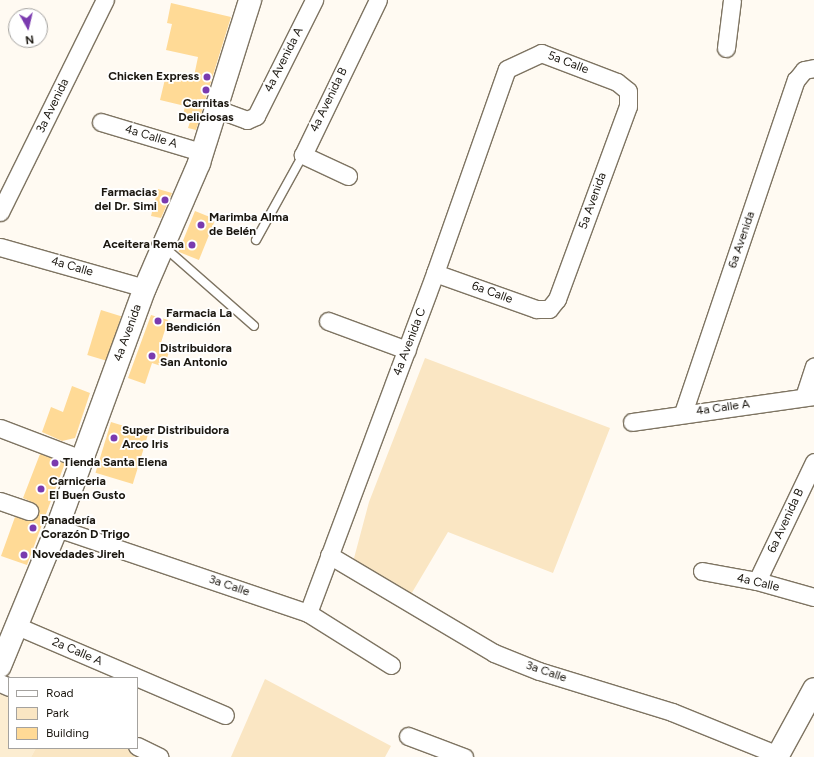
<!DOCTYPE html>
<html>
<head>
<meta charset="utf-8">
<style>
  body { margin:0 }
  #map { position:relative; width:814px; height:757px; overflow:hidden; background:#fffaf2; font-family:Figtree,sans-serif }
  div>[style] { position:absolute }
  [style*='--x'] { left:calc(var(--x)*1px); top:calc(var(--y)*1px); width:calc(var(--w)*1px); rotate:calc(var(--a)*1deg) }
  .built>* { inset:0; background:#fcedd1 }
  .green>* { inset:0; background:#fae6c3 }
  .building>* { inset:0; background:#ffda96; transform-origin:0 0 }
  .roads { filter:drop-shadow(1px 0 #7e7462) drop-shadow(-1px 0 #7e7462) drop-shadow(0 1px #7e7462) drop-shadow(0 -1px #7e7462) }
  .lane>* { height:8px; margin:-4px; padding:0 4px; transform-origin:4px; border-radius:4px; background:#fff }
  .street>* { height:17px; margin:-8.5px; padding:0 8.5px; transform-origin:8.5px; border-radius:8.5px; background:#fff }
  .secondary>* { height:22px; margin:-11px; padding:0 11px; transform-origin:11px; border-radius:11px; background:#fff }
  .dots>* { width:11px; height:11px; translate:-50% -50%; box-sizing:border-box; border:2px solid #fff; border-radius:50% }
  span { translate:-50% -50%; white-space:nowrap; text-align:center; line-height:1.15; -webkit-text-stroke:3.5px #fff; paint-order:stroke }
  .street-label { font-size:12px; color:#1b1710 }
  .poi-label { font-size:12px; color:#1b1710; font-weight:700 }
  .right { translate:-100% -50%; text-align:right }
  .left { translate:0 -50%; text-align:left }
  .legend { position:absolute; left:8px; top:677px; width:130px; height:72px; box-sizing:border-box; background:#fff; border:1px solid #a4a29f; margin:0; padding:5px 7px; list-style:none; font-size:12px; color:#1b1710 }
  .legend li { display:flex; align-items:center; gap:8px; height:20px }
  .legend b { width:20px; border:1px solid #a4a29f }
  .north { position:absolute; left:8px; top:8px; width:40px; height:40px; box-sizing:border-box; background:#fff; border:1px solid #a4a29f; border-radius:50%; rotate:172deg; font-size:11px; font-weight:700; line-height:16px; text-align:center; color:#1b1710 }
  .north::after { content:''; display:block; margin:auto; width:14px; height:18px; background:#7a3aaf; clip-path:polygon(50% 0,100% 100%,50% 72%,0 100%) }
</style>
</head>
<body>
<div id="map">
  <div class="built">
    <i style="clip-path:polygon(0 679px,9px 681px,9px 748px,36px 748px,31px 757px,0 757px)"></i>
  </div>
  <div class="green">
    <i style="clip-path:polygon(425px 358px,610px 428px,553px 573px,448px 532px,410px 596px,353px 562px,369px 502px)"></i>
    <i style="clip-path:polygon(265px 679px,391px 746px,385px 757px,231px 757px)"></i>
    <i style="clip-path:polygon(36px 748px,129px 748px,146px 757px,31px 757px)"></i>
  </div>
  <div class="building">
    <i style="clip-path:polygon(171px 3px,231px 17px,196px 130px,188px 128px,190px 122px,182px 120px,185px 106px,160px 100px,166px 75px,193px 81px,198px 57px,166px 50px,172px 24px,167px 23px)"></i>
    <i style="clip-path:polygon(158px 189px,172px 193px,161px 218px,151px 216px)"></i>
    <i style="left:195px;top:211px;width:22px;height:44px;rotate:22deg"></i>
    <i style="left:101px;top:310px;width:21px;height:47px;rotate:17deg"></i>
    <i style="clip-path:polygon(151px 315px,168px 320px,160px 346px,170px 349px,164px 367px,152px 363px,145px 384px,128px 378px)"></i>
    <i style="clip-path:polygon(72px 386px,90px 393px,75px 438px,62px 441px,42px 432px,51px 407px,63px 412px)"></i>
    <i style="left:111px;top:422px;width:39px;height:53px;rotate:17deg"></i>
    <i style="clip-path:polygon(40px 454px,65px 463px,27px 565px,1px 556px,15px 517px,31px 521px,38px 515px,36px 504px,23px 498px)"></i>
  </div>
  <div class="roads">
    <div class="lane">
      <i style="--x:256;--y:240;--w:97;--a:-61.1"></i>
      <i style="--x:163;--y:246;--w:121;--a:41.3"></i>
    </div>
    <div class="street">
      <i style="--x:726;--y:48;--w:48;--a:-82.9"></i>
      <i style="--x:217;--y:109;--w:32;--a:20"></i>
      <i style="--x:247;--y:120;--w:10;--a:-24"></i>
      <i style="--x:256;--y:116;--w:130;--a:-63.4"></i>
      <i style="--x:101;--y:122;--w:104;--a:16.7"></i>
      <i style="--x:348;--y:176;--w:50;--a:-155"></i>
      <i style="--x:303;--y:155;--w:172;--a:-64.2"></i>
      <i style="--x:0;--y:212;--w:237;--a:-63.7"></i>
      <i style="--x:0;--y:247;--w:151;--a:15.8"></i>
      <i style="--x:328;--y:321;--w:84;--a:20.2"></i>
      <i style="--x:804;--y:397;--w:32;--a:-72"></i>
      <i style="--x:683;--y:413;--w:352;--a:-71.3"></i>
      <i style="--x:796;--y:80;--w:13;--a:-51"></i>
      <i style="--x:804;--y:70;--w:10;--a:-11"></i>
      <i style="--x:632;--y:422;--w:184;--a:-8.1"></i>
      <i style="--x:0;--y:428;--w:87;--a:20.9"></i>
      <i style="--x:0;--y:501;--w:31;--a:19"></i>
      <i style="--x:57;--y:528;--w:265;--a:18.7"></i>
      <i style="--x:308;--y:613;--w:98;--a:32.1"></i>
      <i style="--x:329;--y:555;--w:192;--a:30.7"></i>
      <i style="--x:494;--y:653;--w:48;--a:21.8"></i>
      <i style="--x:539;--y:671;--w:139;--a:17.1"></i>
      <i style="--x:672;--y:712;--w:114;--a:22.1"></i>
      <i style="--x:702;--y:571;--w:56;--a:10.3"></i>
      <i style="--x:757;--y:581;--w:59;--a:15.7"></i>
      <i style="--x:757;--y:581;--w:132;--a:-64.4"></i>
      <i style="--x:308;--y:613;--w:363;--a:-69.5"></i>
      <i style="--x:435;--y:273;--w:216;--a:-70.6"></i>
      <i style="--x:507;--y:69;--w:38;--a:-25"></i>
      <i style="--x:541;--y:53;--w:81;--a:20.9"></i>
      <i style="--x:617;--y:82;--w:14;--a:39"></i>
      <i style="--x:628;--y:91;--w:15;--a:90"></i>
      <i style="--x:628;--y:106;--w:206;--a:110.2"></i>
      <i style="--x:557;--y:299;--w:13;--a:129"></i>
      <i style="--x:549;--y:309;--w:13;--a:180"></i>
      <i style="--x:536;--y:309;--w:107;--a:-160.4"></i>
      <i style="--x:17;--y:626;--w:226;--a:23.2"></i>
      <i style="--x:0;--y:683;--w:10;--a:24"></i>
      <i style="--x:408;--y:736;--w:60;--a:20.6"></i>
      <i style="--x:137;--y:746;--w:25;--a:26"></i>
    </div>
    <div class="secondary">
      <i style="--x:0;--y:666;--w:149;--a:-67.6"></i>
      <i style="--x:57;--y:528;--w:256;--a:-69.9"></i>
      <i style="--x:145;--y:288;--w:136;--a:-66.6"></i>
      <i style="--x:199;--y:163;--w:171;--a:-72.6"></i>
      <i style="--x:777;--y:757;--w:77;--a:-61.4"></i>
    </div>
  </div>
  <div class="dots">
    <i style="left:207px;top:77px;background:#7a3aaf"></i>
    <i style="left:206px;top:90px;background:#7a3aaf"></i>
    <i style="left:165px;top:200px;background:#7a3aaf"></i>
    <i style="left:201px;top:225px;background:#7a3aaf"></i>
    <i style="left:192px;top:245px;background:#7a3aaf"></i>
    <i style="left:158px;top:321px;background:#7a3aaf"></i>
    <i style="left:152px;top:356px;background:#7a3aaf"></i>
    <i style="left:114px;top:438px;background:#7a3aaf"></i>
    <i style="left:55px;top:463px;background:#7a3aaf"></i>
    <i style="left:41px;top:489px;background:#7a3aaf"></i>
    <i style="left:33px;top:528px;background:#7a3aaf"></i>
    <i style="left:24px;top:555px;background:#7a3aaf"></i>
  </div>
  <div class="street-label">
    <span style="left:284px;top:60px;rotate:-63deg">4a Avenida A</span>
    <span style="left:568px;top:63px;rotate:21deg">5a Calle</span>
    <span style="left:329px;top:100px;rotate:-64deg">4a Avenida B</span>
    <span style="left:53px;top:106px;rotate:-64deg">3a Avenida</span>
    <span style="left:151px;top:137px;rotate:17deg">4a Calle A</span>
    <span style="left:593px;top:201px;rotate:-70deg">5a Avenida</span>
    <span style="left:742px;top:240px;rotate:-71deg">6a Avenida</span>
    <span style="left:72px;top:267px;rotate:16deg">4a Calle</span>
    <span style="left:492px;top:293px;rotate:20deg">6a Calle</span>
    <span style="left:128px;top:333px;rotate:-70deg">4a Avenida</span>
    <span style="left:410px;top:342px;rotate:-69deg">4a Avenida C</span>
    <span style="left:723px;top:408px;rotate:-8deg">4a Calle A</span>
    <span style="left:786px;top:521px;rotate:-65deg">6a Avenida B</span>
    <span style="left:758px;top:583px;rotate:13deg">4a Calle</span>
    <span style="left:229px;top:586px;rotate:19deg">3a Calle</span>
    <span style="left:77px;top:652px;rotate:23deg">2a Calle A</span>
    <span style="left:546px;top:672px;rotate:19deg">3a Calle</span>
  </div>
  <div class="poi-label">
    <span class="right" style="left:199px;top:77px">Chicken Express</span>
    <span style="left:206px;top:111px">Carnitas<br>Deliciosas</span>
    <span class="right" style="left:157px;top:200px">Farmacias<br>del Dr. Simi</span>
    <span class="left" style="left:209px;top:225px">Marimba Alma<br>de Belén</span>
    <span class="right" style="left:184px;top:245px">Aceitera Rema</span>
    <span class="left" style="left:166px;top:321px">Farmacia La<br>Bendición</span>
    <span class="left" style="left:160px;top:356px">Distribuidora<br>San Antonio</span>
    <span class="left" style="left:122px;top:438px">Super Distribuidora<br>Arco Iris</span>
    <span class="left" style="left:63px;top:463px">Tienda Santa Elena</span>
    <span class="left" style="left:49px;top:489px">Carniceria<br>El Buen Gusto</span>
    <span class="left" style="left:41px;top:528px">Panadería<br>Corazón D Trigo</span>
    <span class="left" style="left:32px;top:555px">Novedades Jireh</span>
  </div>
  <ul class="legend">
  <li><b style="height:5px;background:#fff"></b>Road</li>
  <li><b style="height:11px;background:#fae6c3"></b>Park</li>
  <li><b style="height:11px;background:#ffda96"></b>Building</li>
  </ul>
  <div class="north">N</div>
</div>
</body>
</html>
